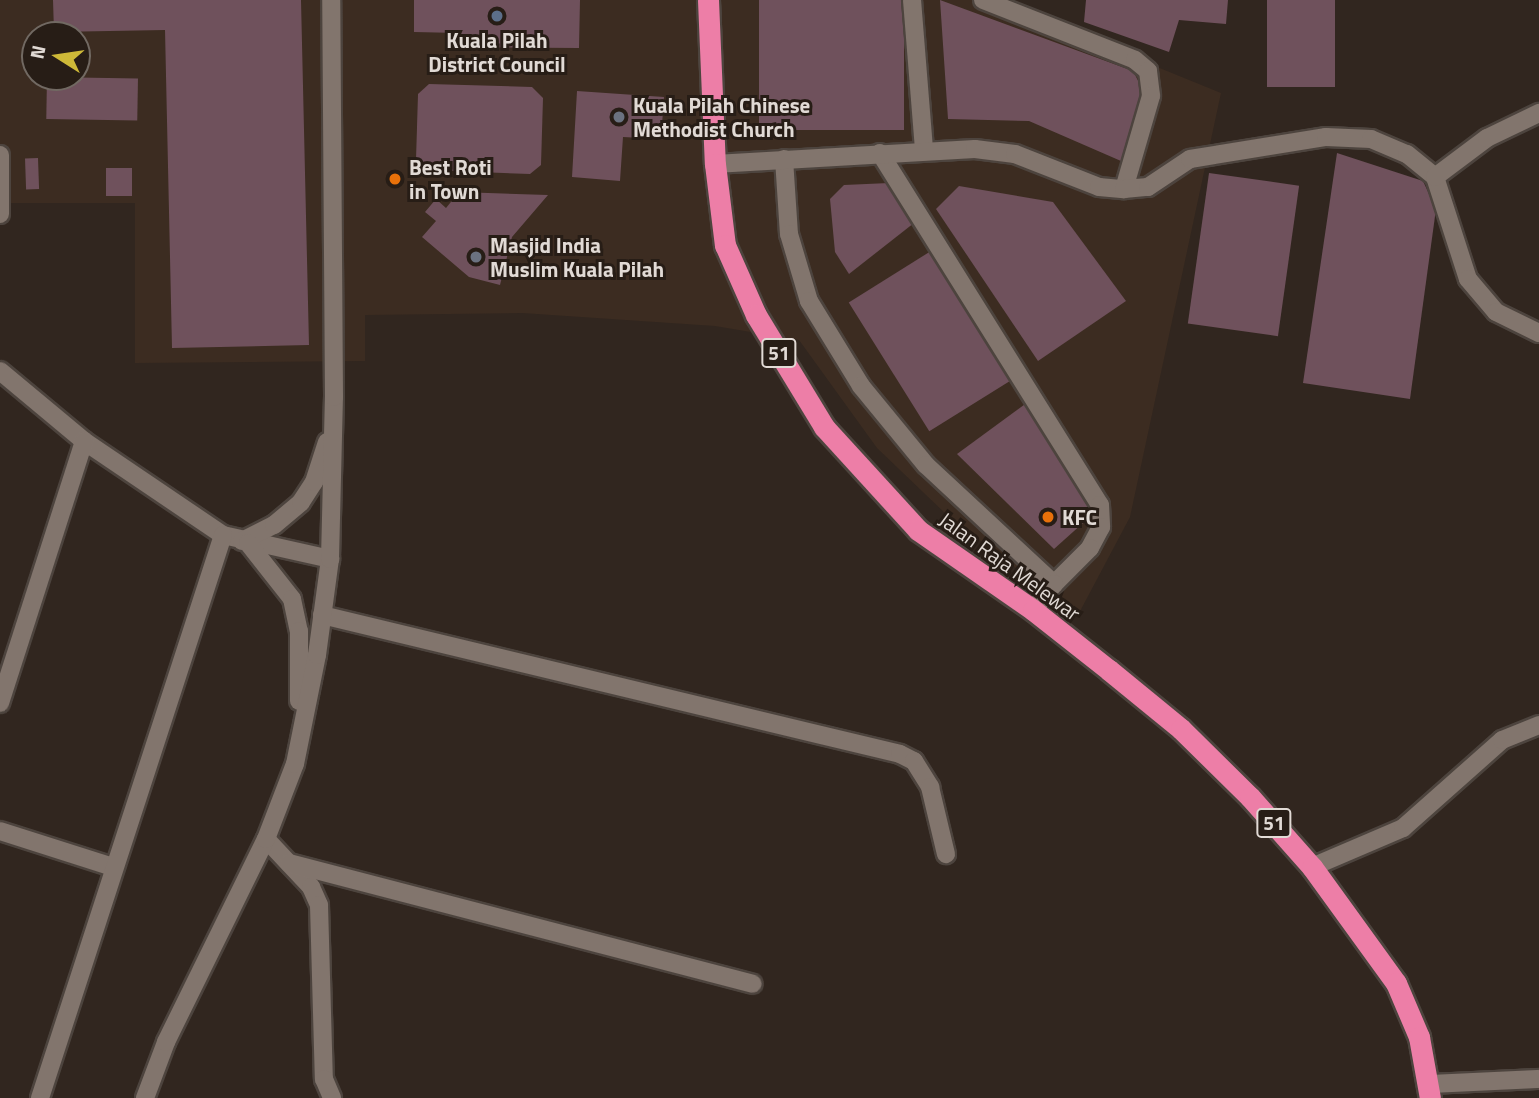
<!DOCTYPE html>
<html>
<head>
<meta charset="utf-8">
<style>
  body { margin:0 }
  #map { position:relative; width:1539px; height:1098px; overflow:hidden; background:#31261f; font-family:"Titillium Web",sans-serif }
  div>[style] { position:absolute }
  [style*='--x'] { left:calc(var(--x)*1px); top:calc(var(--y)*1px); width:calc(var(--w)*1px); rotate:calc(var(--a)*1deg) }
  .built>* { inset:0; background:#3c2c21 }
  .building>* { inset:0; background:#6f515c; transform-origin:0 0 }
  .roads { filter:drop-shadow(2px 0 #4d443e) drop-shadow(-2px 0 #4d443e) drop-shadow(0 2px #4d443e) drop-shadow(0 -2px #4d443e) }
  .minor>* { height:18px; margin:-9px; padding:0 9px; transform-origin:9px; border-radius:9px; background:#82756d }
  .highway>* { height:21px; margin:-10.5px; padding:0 10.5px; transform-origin:10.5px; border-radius:10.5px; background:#ed7ea7 }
  .dots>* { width:19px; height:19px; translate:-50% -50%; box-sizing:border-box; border:4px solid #271d16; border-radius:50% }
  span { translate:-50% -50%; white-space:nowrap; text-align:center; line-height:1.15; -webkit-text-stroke:6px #271d16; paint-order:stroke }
  .shield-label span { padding:2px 5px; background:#271d16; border:2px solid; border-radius:5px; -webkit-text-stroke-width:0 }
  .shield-label { font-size:19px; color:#e1dad5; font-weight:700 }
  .poi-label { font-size:21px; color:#e1dad5; font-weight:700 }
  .left { translate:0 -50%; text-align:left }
  .street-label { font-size:21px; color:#e1dad5 }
  .north { position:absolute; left:21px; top:21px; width:70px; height:70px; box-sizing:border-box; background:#271d16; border:2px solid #716962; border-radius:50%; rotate:282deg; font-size:19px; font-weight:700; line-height:28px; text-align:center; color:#e1dad5 }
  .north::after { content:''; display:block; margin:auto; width:24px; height:32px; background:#ceb938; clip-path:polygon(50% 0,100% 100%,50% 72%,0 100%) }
</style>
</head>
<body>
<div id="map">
  <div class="built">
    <i style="clip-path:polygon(evenodd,0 0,993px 0,1221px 93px,1130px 517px,1078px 615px,949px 517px,877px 448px,799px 340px,715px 326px,522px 313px,365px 315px,365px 361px,135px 363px,135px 203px,0 203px,0 0,35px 35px,77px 35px,77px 77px,35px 77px,35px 35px)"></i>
  </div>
  <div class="building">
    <i style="clip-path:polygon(53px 0,301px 0,309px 345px,172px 348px,165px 30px,54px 32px)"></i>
    <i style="clip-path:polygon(414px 0,580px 0,579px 48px,459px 47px,459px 33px,414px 32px)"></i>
    <i style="left:759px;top:0;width:145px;height:130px"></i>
    <i style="clip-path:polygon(940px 0,1133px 71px,1145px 94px,1121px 161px,1029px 121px,948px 119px)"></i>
    <i style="clip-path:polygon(1086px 0,1228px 0,1226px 24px,1179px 20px,1169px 52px,1084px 22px)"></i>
    <i style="left:1267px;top:0;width:68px;height:87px"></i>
    <i style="left:47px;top:77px;width:91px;height:42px;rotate:1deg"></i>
    <i style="clip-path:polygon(429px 84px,532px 87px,543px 98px,541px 165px,530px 174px,426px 170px,416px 160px,418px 94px)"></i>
    <i style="clip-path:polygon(577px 91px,664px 97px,661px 139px,623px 137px,620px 181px,572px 177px)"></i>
    <i style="clip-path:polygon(1337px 153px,1423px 181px,1436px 209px,1410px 399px,1303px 383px)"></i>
    <i style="left:38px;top:158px;width:31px;height:13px;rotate:88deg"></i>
    <i style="left:106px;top:168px;width:26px;height:28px"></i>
    <i style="left:1209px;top:173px;width:91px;height:152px;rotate:8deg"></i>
    <i style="clip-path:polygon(889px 183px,914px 223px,849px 274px,835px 252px,830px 199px,844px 185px)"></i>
    <i style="clip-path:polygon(959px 186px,1053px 202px,1126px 301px,1038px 361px,936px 209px)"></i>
    <i style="clip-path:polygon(459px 192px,548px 195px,512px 237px,500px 285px,469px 277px,422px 237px,436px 221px,425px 212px,436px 199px,446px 208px)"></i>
    <i style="left:931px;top:251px;width:152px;height:97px;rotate:58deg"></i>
    <i style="clip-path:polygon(1028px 402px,1093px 514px,1054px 549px,957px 454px)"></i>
  </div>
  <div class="roads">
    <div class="minor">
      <i style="--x:912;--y:0;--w:150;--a:85.4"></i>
      <i style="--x:983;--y:0;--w:163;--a:21.5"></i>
      <i style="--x:1135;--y:60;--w:17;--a:40"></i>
      <i style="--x:1148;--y:71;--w:25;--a:83"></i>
      <i style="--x:1151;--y:96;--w:97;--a:106.2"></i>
      <i style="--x:880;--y:153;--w:415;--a:58"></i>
      <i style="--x:1100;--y:505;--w:22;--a:87"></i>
      <i style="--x:1101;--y:527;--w:24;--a:118"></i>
      <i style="--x:1090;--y:548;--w:51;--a:135"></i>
      <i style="--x:0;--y:155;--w:59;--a:90"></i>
      <i style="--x:784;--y:159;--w:75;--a:86.2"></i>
      <i style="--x:789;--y:234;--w:70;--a:73.4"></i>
      <i style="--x:809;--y:301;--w:100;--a:58.5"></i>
      <i style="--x:861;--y:386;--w:102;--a:50.6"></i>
      <i style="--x:926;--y:465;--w:175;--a:42.9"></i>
      <i style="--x:1054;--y:584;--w:33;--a:129"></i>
      <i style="--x:715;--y:164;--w:260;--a:-3.3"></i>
      <i style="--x:975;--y:149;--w:40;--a:7.1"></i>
      <i style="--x:1015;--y:154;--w:90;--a:21.4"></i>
      <i style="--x:1099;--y:187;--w:25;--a:5"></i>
      <i style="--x:1124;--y:189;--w:24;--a:-5"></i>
      <i style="--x:1148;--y:187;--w:50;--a:-33.7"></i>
      <i style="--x:1190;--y:159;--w:138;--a:-9.2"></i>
      <i style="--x:1326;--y:137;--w:45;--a:2.5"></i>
      <i style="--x:1371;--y:139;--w:39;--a:23"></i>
      <i style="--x:1407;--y:154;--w:36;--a:39"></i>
      <i style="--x:1435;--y:177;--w:107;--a:72.1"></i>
      <i style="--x:1468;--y:279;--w:43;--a:49.7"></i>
      <i style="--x:1496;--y:312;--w:48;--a:26"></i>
      <i style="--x:1435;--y:177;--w:65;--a:-36.9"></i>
      <i style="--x:1487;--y:138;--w:58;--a:-25.7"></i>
      <i style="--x:0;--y:371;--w:109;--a:39.8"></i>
      <i style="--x:84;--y:441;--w:168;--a:34.1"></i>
      <i style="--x:223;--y:535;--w:110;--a:12.6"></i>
      <i style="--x:242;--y:541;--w:36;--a:-27"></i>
      <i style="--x:274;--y:525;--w:35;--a:-40"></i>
      <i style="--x:301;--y:502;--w:24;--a:-57"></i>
      <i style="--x:314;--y:482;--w:42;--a:-72"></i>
      <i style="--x:248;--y:543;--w:71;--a:51.8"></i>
      <i style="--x:292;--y:599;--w:33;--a:78"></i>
      <i style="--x:299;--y:631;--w:70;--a:90"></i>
      <i style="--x:322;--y:615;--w:594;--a:13.52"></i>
      <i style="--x:900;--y:754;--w:16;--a:27"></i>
      <i style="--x:914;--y:761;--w:31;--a:58"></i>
      <i style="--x:930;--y:787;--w:69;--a:76.6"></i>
      <i style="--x:0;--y:703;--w:275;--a:-72.2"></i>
      <i style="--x:0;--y:831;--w:119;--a:17.7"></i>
      <i style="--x:266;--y:839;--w:66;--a:46.8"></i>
      <i style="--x:311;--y:887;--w:20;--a:66"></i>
      <i style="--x:319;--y:905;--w:174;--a:88.4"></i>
      <i style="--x:324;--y:1079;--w:21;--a:67"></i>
      <i style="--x:289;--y:863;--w:479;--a:14.6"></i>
      <i style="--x:1312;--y:867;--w:99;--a:-23.2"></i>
      <i style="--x:1403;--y:828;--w:132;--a:-41.6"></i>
      <i style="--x:1502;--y:740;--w:40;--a:-22"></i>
      <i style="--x:1429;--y:1084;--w:110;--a:-2.6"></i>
      <i style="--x:40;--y:1098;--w:592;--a:-71.99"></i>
      <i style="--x:145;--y:1098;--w:60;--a:-69.4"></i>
      <i style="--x:166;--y:1042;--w:226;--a:-63.8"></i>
      <i style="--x:266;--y:839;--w:80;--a:-68.9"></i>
      <i style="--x:295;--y:764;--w:111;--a:-78.6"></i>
      <i style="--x:317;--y:655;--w:97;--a:-82.3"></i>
      <i style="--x:330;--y:559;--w:162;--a:-88.6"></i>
      <i style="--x:334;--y:397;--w:397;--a:-90.4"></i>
    </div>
    <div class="highway">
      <i style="--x:708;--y:0;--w:164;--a:87.6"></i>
      <i style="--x:715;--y:164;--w:82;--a:83"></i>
      <i style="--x:725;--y:245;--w:77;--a:66.1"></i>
      <i style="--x:756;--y:315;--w:131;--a:58.7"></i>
      <i style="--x:824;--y:427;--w:139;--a:47.6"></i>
      <i style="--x:918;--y:530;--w:140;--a:34.8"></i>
      <i style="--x:1033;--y:610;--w:97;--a:38.3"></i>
      <i style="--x:1109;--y:670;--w:93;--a:39.3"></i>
      <i style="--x:1181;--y:729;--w:97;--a:44.6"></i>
      <i style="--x:1250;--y:797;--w:94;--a:48.5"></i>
      <i style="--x:1312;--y:867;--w:143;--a:54.1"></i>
      <i style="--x:1396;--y:983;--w:59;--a:66.9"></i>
      <i style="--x:1419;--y:1037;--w:62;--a:79.8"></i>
    </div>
  </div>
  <div class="dots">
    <i style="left:497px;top:16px;background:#5c6f8a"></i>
    <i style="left:619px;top:117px;background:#6b7280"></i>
    <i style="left:395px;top:179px;background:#e8710a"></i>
    <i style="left:476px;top:257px;background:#6b7280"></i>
    <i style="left:1048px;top:517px;background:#e8710a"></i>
  </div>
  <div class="shield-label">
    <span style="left:779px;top:353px">51</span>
    <span style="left:1274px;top:823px">51</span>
  </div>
  <div class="poi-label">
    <span style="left:497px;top:52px">Kuala Pilah<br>District Council</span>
    <span class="left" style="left:633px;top:117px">Kuala Pilah Chinese<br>Methodist Church</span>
    <span class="left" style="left:409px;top:179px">Best Roti<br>in Town</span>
    <span class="left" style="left:490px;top:257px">Masjid India<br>Muslim Kuala Pilah</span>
    <span class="left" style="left:1062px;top:517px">KFC</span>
  </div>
  <div class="street-label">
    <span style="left:1010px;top:566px;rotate:36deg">Jalan Raja Melewar</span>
  </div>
  <div class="north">N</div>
</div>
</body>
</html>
